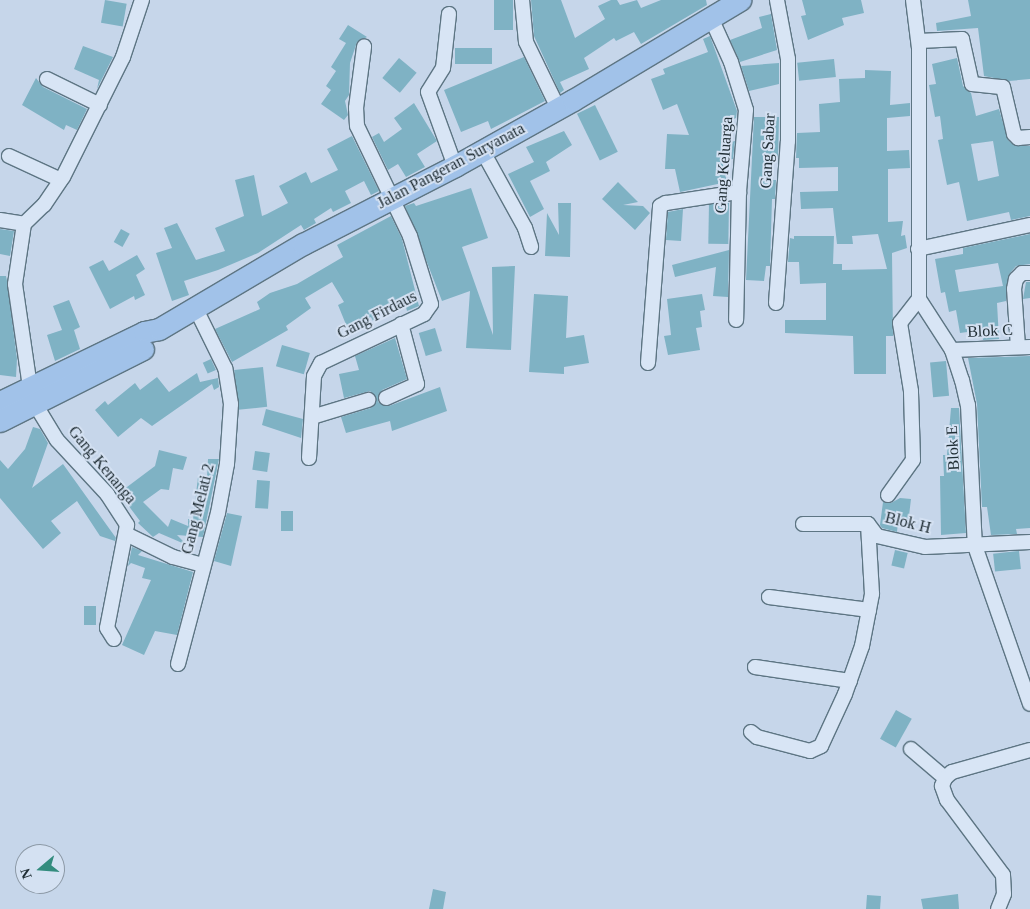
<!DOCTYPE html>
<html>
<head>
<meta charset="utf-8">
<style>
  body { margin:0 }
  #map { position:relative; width:1030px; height:909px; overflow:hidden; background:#c6d6ea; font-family:Georgia,serif }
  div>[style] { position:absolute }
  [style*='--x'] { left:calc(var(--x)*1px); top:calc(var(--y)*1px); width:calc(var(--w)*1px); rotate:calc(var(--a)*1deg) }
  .building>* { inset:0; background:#7fb2c4; transform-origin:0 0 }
  .roads { filter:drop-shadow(1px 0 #5d7583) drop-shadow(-1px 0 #5d7583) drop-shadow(0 1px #5d7583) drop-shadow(0 -1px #5d7583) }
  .minor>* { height:14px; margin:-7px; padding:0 7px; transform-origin:7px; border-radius:7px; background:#d8e5f5 }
  .primary>* { height:21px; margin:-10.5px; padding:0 10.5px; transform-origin:10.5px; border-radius:10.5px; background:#a1c2e9 }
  span { translate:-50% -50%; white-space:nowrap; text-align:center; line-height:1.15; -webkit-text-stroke:4px #d4e1f2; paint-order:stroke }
  .street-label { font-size:16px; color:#202e35 }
  .north { position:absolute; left:15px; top:844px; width:50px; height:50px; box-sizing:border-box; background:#d4e1f2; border:1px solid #8c99a6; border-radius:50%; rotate:252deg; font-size:14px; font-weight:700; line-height:20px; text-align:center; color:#202e35 }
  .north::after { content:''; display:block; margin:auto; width:18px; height:22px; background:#338c7e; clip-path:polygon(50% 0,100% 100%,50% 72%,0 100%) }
</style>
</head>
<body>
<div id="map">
  <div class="building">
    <i style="left:105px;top:0;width:22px;height:23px;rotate:10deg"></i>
    <i style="left:494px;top:0;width:19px;height:30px"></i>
    <i style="clip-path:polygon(531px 0,561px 0,575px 38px,605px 19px,598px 6px,611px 0,617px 0,620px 5px,637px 0,641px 8px,661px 0,706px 0,707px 5px,641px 44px,634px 32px,616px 41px,614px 38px,584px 58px,589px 69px,560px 82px,564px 90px,560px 93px,534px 36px)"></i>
    <i style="clip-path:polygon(802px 0,861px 0,864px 13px,842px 18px,844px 25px,808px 40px,801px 16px,806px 15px)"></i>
    <i style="clip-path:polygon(968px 0,1030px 0,1030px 79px,1009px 81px,984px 76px,978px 28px,937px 31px,936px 23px,971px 16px)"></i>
    <i style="clip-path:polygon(771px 14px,777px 50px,740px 62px,730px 40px,762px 28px,759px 17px)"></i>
    <i style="clip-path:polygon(348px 25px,367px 37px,357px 42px,350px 63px,349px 95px,345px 101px,348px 115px,344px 120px,321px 104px,331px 90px,326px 86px,336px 71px,331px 67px,346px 43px,339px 39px)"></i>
    <i style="clip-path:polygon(710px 36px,737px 111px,736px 118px,727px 122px,731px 142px,735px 141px,733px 159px,722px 161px,727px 182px,680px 192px,675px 169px,665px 169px,667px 134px,689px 135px,677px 104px,663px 110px,651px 79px,665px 74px,663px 69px,708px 52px,703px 39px)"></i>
    <i style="clip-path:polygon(83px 46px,113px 57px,97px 89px,99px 80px,74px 69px)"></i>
    <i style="left:455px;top:48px;width:37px;height:16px"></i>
    <i style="clip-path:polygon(524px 57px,545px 101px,491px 129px,488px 121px,461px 132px,444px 90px)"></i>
    <i style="left:399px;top:58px;width:23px;height:26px;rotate:40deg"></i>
    <i style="clip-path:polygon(evenodd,957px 58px,963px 86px,971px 93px,976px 116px,999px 109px,1008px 140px,1015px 146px,1030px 146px,1030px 216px,1011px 220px,1009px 212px,967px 221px,959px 182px,947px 185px,938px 140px,943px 139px,940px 116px,935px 117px,929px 85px,936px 84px,932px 64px,957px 58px,993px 141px,999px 176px,978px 181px,971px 144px,993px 141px)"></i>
    <i style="left:834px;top:59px;width:18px;height:37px;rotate:84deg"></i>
    <i style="clip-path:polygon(779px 63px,779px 84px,749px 91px,741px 66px)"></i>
    <i style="clip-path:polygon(865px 70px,891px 71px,890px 105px,910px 103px,910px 116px,887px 118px,887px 151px,909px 150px,910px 168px,888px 169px,888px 222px,903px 221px,901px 236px,905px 235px,907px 248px,892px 253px,893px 336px,886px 336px,886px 374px,854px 374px,853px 336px,785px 333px,785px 320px,826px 320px,826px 283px,800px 284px,799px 262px,788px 262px,790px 238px,794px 239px,794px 236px,834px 236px,833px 264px,842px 264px,842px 270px,887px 269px,878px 234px,852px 236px,853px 244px,837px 244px,833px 208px,801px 209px,800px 192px,838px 191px,838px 167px,799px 168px,799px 158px,796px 158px,797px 133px,820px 132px,819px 104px,840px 102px,839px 79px,865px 78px)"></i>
    <i style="clip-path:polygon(36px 78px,43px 87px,87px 109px,77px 130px,66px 125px,64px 130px,22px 105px)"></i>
    <i style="clip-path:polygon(414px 103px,437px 141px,417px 154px,425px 167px,406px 177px,398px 164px,388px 170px,372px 137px,379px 133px,384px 142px,402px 129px,394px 118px)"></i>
    <i style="left:595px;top:105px;width:52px;height:20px;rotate:64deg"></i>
    <i style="clip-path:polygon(754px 117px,779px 117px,778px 159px,770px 159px,771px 180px,776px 180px,775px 199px,772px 199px,770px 266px,766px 266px,764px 281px,746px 280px)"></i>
    <i style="clip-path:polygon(564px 131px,572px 145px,546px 162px,550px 171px,530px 181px,544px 209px,530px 217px,508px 174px,534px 162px,526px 147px)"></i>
    <i style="clip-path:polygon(352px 136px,379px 191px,371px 195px,364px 181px,345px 191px,351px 203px,333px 212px,331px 208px,314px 219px,316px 223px,304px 230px,301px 225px,258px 253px,218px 270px,184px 281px,189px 295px,172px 301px,156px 253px,172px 248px,164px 228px,177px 223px,196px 260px,225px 251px,215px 228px,244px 216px,235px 180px,254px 175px,262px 216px,267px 214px,288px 203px,279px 186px,306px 172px,311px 183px,338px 170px,327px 149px)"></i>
    <i style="clip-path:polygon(618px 182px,638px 202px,623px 205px,643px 206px,650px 213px,635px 230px,602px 199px)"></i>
    <i style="clip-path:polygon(471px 188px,488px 238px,462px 247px,493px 335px,492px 267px,515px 266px,511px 350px,466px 348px,470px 291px,442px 301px,405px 206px,414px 203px,416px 206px)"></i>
    <i style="clip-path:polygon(558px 203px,571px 203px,570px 257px,545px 256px,547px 213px,559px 235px)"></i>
    <i style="left:729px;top:203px;width:41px;height:20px;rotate:91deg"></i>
    <i style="clip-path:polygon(683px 209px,681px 241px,666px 240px,668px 212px)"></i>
    <i style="clip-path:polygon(391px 216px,402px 239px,419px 306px,407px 311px,406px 307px,373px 321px,371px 317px,347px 327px,338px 305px,344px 302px,332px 282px,305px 298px,311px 308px,286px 326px,288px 330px,232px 362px,215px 329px,260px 309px,257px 302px,270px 293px,297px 284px,343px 257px,337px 245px)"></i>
    <i style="clip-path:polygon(0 229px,14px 231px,10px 256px,0 254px)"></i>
    <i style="left:121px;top:229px;width:10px;height:15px;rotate:29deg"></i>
    <i style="clip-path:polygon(evenodd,1030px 234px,1030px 264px,1016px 266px,1010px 273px,1006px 301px,997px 303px,999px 339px,983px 340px,982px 330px,960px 333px,956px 310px,949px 312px,945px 292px,941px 293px,935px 259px,963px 254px,963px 248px,1030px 234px,998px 263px,1003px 286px,959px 292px,955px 270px,998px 263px)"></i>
    <i style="clip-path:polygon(729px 250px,728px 297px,713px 296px,716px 267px,675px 277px,672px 265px)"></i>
    <i style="clip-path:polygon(137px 255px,145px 269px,136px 275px,145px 295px,135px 300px,134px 296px,110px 309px,89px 267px,103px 260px,109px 271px)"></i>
    <i style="clip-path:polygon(0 276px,6px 276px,7px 281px,17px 359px,16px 377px,0 375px)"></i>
    <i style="clip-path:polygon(1026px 282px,1030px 282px,1030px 298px,1023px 299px)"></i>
    <i style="clip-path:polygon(534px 294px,568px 296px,566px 338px,584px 335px,589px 363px,564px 367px,564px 374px,529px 372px)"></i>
    <i style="clip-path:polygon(702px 294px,705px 310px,700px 311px,702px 327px,696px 328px,700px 350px,668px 355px,664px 336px,671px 335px,667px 299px)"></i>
    <i style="clip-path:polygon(69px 300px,80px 327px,74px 330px,80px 349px,55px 361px,47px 335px,62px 330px,53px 306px)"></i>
    <i style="left:435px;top:328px;width:24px;height:17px;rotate:73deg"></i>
    <i style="clip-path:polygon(395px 338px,407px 379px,382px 390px,378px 402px,389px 406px,440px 387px,447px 411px,392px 431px,390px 421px,346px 433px,341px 417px,371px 408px,376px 398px,370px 391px,344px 398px,339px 374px,359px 370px,355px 356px)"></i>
    <i style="left:282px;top:345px;width:29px;height:22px;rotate:16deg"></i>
    <i style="clip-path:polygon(1030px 356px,1030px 528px,1016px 529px,1017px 534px,991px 535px,987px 507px,982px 507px,977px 404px,968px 358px)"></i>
    <i style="left:211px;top:359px;width:12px;height:9px;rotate:66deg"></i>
    <i style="left:946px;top:361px;width:35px;height:16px;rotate:85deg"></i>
    <i style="left:263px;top:367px;width:40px;height:29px;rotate:84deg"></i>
    <i style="clip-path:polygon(197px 373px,200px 382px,218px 378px,219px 387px,214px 390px,212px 384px,152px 426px,141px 418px,118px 437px,95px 410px,105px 401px,108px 405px,135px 383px,140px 390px,157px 377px,169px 392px)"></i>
    <i style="clip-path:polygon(951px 408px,959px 408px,966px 533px,941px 535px,940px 476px,944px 476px,943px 455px,947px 455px)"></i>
    <i style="clip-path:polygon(266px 409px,303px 419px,301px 438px,262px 425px)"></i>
    <i style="clip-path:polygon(33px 427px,40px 429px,48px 443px,32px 488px,63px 464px,116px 538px,115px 541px,100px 536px,77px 501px,51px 521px,61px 533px,43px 549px,0 498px,0 460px,8px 469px,25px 449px)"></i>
    <i style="clip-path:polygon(159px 450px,187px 457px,183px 470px,173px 468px,169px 490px,161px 489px,143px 502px,168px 527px,171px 519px,188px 526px,188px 519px,193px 519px,198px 477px,207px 478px,208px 459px,219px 459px,203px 537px,177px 535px,187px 545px,159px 533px,153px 537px,138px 523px,140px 521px,119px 493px,155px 466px)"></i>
    <i style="left:255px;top:451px;width:15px;height:19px;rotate:8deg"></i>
    <i style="left:257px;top:480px;width:13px;height:28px;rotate:4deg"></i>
    <i style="clip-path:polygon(900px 498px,911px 499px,908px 524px,898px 522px,897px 532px,882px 528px,880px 525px,883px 502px,891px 503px)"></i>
    <i style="left:281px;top:511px;width:12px;height:20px"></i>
    <i style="clip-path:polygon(227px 513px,242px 516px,231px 566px,214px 561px)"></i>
    <i style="clip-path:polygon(132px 547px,142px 551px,138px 555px,193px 572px,177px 635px,155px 631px,144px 655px,122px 645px,151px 580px,142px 578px,145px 568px,131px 563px,128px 566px)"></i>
    <i style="left:895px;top:550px;width:13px;height:16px;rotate:13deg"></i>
    <i style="left:1019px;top:551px;width:18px;height:26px;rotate:84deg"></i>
    <i style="left:96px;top:606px;width:19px;height:12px;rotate:90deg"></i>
    <i style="left:896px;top:710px;width:18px;height:33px;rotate:29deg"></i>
    <i style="clip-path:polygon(433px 889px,446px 892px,443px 909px,429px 909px)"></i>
    <i style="clip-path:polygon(958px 894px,959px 909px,923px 909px,921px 899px)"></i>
    <i style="left:867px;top:895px;width:14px;height:14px;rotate:4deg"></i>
  </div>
  <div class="roads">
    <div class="minor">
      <i style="--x:522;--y:0;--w:42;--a:84.6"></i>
      <i style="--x:526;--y:42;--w:73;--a:64.1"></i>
      <i style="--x:913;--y:0;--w:48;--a:82.9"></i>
      <i style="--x:919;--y:48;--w:251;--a:90"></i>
      <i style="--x:919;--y:299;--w:61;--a:57.1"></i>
      <i style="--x:952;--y:350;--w:32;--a:72"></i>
      <i style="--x:962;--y:380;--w:26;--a:77"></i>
      <i style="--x:968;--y:405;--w:141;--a:87.2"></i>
      <i style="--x:975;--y:546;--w:167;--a:70.8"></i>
      <i style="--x:449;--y:14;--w:54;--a:96.3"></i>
      <i style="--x:443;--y:68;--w:28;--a:122"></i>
      <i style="--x:428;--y:92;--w:79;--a:70"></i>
      <i style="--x:711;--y:18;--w:48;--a:65.6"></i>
      <i style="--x:731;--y:62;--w:50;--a:72.6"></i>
      <i style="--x:746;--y:110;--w:82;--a:94.9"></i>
      <i style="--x:739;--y:192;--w:128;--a:91.3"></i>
      <i style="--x:919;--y:41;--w:43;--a:-2.7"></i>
      <i style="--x:962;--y:39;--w:46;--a:77.5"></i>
      <i style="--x:972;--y:84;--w:31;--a:6"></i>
      <i style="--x:1003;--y:87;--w:48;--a:76.8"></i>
      <i style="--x:1014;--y:134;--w:6;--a:45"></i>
      <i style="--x:1018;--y:138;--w:12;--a:-5"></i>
      <i style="--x:47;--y:79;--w:59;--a:26.1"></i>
      <i style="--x:482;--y:150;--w:89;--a:61.1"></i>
      <i style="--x:525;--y:228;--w:20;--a:72"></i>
      <i style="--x:9;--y:156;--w:57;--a:24.8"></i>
      <i style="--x:0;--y:220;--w:24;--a:9"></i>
      <i style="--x:918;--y:249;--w:115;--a:-12.1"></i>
      <i style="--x:776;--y:303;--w:162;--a:-85.8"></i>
      <i style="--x:788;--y:141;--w:82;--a:-90"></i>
      <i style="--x:788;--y:59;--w:60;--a:-100.6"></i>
      <i style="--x:1018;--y:347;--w:58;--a:-93.9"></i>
      <i style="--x:1014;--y:289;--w:10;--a:-79"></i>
      <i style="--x:1016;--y:279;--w:8;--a:-45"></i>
      <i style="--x:1022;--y:273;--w:8;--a:0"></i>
      <i style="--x:952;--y:350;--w:78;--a:-2.2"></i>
      <i style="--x:648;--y:363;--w:157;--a:-85.6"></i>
      <i style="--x:660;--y:206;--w:7;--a:-27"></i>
      <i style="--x:666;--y:203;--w:74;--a:-8.6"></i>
      <i style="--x:30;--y:387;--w:104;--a:-98.3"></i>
      <i style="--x:15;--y:284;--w:61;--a:-81.5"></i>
      <i style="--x:24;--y:224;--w:28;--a:-44"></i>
      <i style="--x:44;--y:205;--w:34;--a:-56"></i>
      <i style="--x:63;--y:177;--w:134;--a:-63.4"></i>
      <i style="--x:123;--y:57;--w:60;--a:-71.6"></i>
      <i style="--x:386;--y:398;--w:34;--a:-24"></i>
      <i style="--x:417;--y:384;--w:62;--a:-104.9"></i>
      <i style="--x:35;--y:404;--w:42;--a:58.6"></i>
      <i style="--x:57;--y:440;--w:74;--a:47.2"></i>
      <i style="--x:107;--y:494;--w:37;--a:57"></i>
      <i style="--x:127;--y:525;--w:105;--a:101"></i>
      <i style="--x:107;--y:628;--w:13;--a:58"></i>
      <i style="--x:312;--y:417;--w:59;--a:-16.9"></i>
      <i style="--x:309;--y:458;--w:82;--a:-86.5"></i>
      <i style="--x:314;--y:376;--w:15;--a:-62"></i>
      <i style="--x:321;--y:363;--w:114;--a:-25.4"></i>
      <i style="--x:424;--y:314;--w:12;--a:-55"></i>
      <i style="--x:431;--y:304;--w:71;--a:-107.2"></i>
      <i style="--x:410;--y:236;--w:122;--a:-115.7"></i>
      <i style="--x:357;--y:126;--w:18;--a:-93"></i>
      <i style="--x:356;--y:108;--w:62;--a:-82.5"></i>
      <i style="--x:888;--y:495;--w:43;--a:-54.5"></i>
      <i style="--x:913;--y:460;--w:69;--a:-91.7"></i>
      <i style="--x:911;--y:391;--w:69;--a:-99.2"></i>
      <i style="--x:900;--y:323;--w:31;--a:-52"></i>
      <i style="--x:803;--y:524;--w:65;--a:0"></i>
      <i style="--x:868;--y:524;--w:15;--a:53"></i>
      <i style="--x:877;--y:536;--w:49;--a:12.9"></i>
      <i style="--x:925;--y:547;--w:105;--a:-2.7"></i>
      <i style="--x:126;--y:534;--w:52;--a:26.1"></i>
      <i style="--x:173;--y:557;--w:30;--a:15"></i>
      <i style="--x:769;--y:597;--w:101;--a:7.4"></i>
      <i style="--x:178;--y:664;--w:156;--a:-75.2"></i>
      <i style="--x:218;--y:513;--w:50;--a:-79.6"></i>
      <i style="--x:227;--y:464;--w:60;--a:-86.2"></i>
      <i style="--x:231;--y:404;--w:36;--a:-99"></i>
      <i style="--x:225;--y:368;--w:68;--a:-116.2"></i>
      <i style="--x:755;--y:667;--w:96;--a:8.4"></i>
      <i style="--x:751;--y:732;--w:8;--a:40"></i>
      <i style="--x:757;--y:737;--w:55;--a:14.8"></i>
      <i style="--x:810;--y:751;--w:12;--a:-24"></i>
      <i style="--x:821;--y:746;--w:57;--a:-65.2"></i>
      <i style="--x:845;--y:694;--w:51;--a:-70.5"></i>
      <i style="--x:862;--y:646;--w:53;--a:-79.1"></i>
      <i style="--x:872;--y:594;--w:70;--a:-93.3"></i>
      <i style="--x:911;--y:749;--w:45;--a:40.5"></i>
      <i style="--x:998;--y:909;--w:16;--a:-68"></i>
      <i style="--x:1004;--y:894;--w:19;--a:-93"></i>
      <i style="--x:1003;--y:875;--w:94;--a:-126.7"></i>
      <i style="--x:947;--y:800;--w:15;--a:-110"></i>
      <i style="--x:942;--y:786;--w:9;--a:-69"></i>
      <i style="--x:945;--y:778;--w:9;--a:-41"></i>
      <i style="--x:952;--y:772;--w:81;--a:-15.8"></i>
    </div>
    <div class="primary">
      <i style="--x:0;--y:402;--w:160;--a:-25.9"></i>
      <i style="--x:144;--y:332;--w:15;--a:-11"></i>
      <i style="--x:159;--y:329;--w:167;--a:-30.6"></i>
      <i style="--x:303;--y:244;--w:171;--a:-27.2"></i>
      <i style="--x:455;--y:166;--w:135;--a:-29.2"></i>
      <i style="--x:573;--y:100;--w:195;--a:-30.9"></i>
      <i style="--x:0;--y:421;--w:160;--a:-26.7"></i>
    </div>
  </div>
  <div class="street-label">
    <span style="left:768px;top:151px;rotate:-87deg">Gang Sabar</span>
    <span style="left:724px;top:165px;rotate:-86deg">Gang Keluarga</span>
    <span style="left:451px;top:166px;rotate:-28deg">Jalan Pangeran Suryanata</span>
    <span style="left:377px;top:315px;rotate:-27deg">Gang Firdaus</span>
    <span style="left:990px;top:331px;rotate:-3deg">Blok C</span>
    <span style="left:953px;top:448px;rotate:-93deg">Blok E</span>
    <span style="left:102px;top:465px;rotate:50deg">Gang Kenanga</span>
    <span style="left:198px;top:509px;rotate:-76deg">Gang Melati 2</span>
    <span style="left:908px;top:523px;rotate:14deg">Blok H</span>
  </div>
  <div class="north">N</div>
</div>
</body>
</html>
